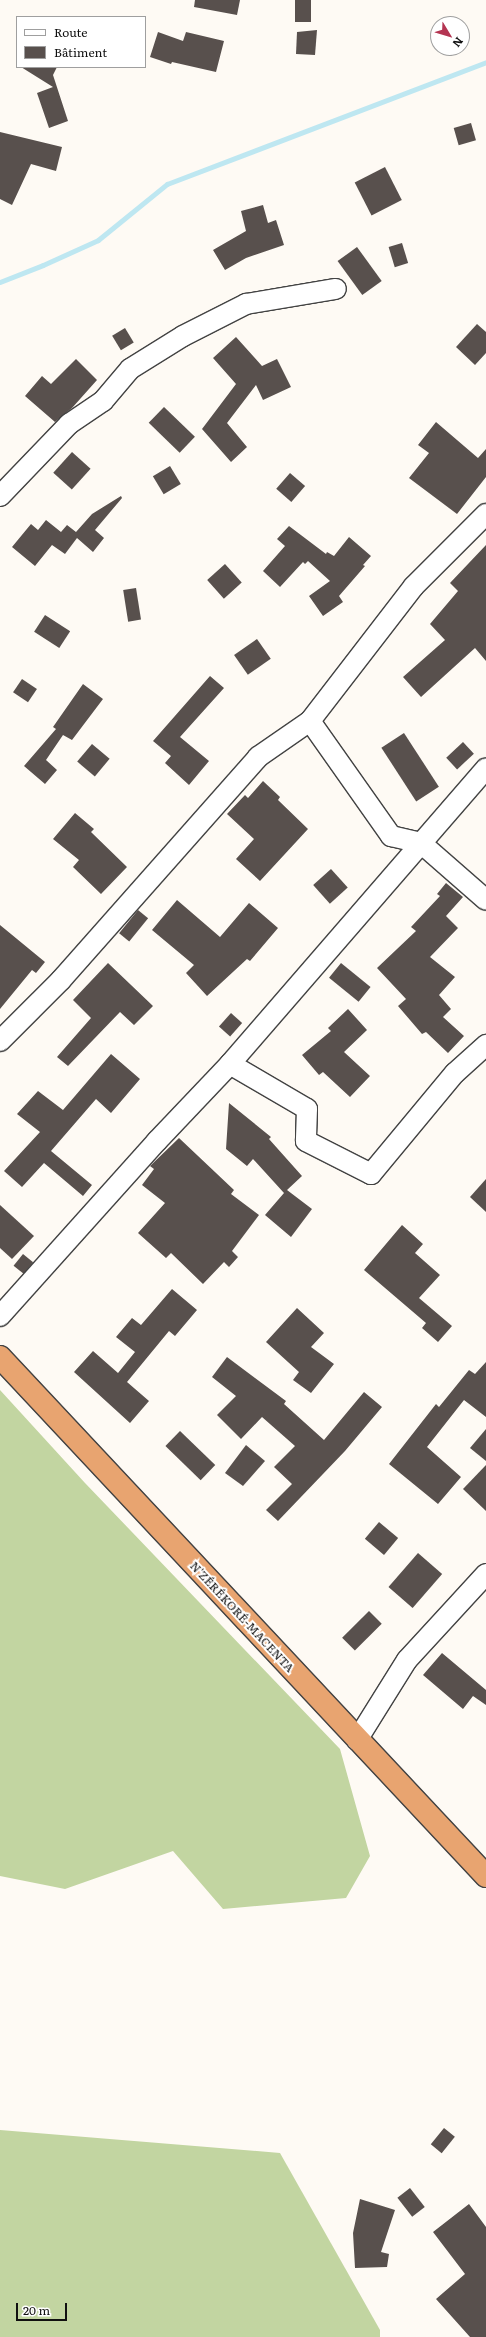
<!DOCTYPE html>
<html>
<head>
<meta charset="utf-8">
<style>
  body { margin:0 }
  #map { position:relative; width:486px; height:2337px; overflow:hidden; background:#fefaf4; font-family:Literata,serif }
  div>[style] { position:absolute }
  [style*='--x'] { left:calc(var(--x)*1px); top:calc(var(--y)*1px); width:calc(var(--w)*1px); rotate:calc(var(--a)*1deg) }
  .forest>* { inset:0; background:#c2d5a1 }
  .stream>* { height:5px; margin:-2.5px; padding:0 2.5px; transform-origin:2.5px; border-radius:2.5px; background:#bee7f1 }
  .building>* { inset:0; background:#58504d; transform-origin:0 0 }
  .roads { filter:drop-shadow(1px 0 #434343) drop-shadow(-1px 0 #434343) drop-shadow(0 1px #434343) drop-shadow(0 -1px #434343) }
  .minor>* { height:20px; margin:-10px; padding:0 10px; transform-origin:10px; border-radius:10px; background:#fff }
  .trunk>* { height:22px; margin:-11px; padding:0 11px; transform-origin:11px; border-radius:11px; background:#e8a470 }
  span { translate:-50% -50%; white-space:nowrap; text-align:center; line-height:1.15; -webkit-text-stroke:4px #fff; paint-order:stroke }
  .street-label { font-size:12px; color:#101010 }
  .legend { position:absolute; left:16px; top:16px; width:130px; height:52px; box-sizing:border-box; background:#fff; border:1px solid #9f9f9f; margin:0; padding:5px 7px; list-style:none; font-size:12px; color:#101010 }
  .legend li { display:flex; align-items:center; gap:8px; height:20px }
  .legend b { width:20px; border:1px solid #9f9f9f }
  .north { position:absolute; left:430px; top:16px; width:40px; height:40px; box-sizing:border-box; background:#fff; border:1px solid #9f9f9f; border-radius:50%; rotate:128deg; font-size:11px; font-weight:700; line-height:16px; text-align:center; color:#101010 }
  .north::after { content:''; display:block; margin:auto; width:14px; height:18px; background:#b43552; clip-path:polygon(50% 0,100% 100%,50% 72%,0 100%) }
  .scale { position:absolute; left:16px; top:2303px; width:51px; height:18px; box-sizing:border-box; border:2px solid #101010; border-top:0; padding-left:5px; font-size:12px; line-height:14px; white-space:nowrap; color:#101010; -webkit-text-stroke:3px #fff; paint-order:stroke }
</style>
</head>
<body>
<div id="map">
  <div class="forest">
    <i style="clip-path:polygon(0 1390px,85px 1483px,340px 1749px,370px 1856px,346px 1898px,223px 1909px,173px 1851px,65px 1889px,0 1876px)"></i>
    <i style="clip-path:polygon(0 2130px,280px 2153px,380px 2330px,380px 2337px,0 2337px)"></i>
  </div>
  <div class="stream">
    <i style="--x:0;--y:282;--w:46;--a:-21.6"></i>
    <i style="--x:43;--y:265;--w:60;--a:-24.4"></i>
    <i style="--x:98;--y:240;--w:89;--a:-39.1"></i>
    <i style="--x:167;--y:184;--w:342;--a:-20.9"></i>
  </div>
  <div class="building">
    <i style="clip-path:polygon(195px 0,240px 0,237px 15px,194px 7px)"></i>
    <i style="left:295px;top:0;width:16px;height:22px"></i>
    <i style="clip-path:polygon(317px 30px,315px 55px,296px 54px,297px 32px)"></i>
    <i style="clip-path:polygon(158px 32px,183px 41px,186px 32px,224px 41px,216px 72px,172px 62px,171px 64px,150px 57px)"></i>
    <i style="clip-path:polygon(21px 67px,57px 67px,53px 75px,68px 121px,49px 128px,37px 93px,53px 87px)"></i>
    <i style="left:471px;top:123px;width:18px;height:18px;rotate:74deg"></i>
    <i style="clip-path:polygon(0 132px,62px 147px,56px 171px,31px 164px,12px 205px,0 199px)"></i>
    <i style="left:385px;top:167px;width:37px;height:34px;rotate:63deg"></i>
    <i style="clip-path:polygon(263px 205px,268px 223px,276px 220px,284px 245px,246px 258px,225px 270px,213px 250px,246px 231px,241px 211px)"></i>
    <i style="left:402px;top:243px;width:21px;height:14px;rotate:73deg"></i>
    <i style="left:357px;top:247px;width:42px;height:24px;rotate:54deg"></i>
    <i style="clip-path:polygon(477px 324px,486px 332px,486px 353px,475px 365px,456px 347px)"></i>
    <i style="left:125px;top:328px;width:17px;height:15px;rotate:59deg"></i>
    <i style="clip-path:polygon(236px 337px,262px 366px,277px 359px,291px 387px,263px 400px,256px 385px,227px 423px,247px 447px,231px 462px,202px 429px,236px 384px,213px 358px)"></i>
    <i style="clip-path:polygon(76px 359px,97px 380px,72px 408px,55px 422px,25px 396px,42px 376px,51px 384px)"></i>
    <i style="left:164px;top:407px;width:43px;height:22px;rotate:44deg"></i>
    <i style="clip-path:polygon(436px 422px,478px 458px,486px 449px,486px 477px,457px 514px,409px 478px,429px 453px,418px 445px)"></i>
    <i style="left:72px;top:452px;width:25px;height:28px;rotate:42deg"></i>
    <i style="left:170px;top:466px;width:21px;height:20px;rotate:59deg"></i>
    <i style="left:290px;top:473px;width:20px;height:21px;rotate:41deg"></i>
    <i style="clip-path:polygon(121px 496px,122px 498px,95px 530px,104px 538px,93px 552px,77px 538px,65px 554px,52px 545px,35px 566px,12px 547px,31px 524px,38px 530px,46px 520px,61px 532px,67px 525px,76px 532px,92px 514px)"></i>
    <i style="clip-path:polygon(289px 526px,326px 554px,327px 552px,334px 556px,349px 537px,371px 556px,363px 565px,365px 566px,339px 596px,343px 602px,323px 616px,309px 596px,330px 581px,308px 561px,305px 564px,303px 562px,280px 587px,263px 571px,285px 546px,277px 539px)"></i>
    <i style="clip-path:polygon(486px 545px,486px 661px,475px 648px,421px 697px,403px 677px,445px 640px,430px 624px,458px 591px,450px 583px)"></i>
    <i style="left:225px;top:564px;width:25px;height:24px;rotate:48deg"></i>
    <i style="left:136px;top:588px;width:32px;height:13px;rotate:81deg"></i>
    <i style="left:45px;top:615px;width:30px;height:20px;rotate:33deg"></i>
    <i style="left:257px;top:639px;width:24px;height:28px;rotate:55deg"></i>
    <i style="clip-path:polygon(210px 676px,224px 688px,180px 737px,209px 761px,189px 785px,165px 763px,171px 756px,153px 741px)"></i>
    <i style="left:22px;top:679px;width:18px;height:16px;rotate:34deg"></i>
    <i style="clip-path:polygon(83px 684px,103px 699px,72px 740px,63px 735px,46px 760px,57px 770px,45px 784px,24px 766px,56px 729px,53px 727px)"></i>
    <i style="left:404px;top:733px;width:64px;height:27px;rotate:57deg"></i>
    <i style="left:463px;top:742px;width:16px;height:23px;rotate:47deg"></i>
    <i style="left:92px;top:744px;width:23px;height:23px;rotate:40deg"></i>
    <i style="clip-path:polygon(263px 781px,280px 797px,278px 800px,308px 829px,260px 881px,236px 859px,254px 839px,227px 814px,245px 795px,248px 798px)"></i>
    <i style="clip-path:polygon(75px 813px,94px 829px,91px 832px,127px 867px,101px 894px,73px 867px,79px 860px,53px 839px)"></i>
    <i style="left:331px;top:869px;width:25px;height:24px;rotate:48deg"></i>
    <i style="clip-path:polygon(446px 883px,463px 897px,446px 916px,458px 928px,430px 957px,455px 977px,439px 995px,451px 1009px,443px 1017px,464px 1036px,448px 1053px,426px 1032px,422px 1034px,398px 1006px,406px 999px,377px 968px,416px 931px,411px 927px,440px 896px,437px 894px)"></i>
    <i style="clip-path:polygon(177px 900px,220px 937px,249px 903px,278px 928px,250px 961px,247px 959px,207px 996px,186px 973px,194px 965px,152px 930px)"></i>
    <i style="left:138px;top:910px;width:13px;height:30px;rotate:39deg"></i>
    <i style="clip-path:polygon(0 925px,45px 962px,36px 973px,32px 970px,0 1009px)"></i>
    <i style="clip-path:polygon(108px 963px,153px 1006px,134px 1025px,120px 1012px,68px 1066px,57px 1057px,91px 1018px,73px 1000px)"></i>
    <i style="left:341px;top:963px;width:38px;height:19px;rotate:39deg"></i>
    <i style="clip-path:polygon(348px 1009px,367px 1030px,344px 1052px,370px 1076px,350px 1097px,323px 1072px,319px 1075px,302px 1055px,331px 1031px,328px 1028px)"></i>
    <i style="left:231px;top:1013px;width:15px;height:18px;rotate:42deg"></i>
    <i style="clip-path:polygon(111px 1054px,140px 1079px,111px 1113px,96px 1099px,51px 1151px,92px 1185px,83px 1196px,44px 1163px,22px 1187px,4px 1171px,40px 1132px,17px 1114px,38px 1091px,63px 1110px)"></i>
    <i style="clip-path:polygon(229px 1103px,271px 1137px,269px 1139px,302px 1176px,287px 1190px,312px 1209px,291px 1237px,265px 1215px,284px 1193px,253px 1159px,247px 1166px,226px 1149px)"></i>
    <i style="clip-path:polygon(179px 1138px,234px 1190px,231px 1194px,259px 1215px,232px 1251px,238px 1257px,229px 1267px,224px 1262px,203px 1284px,171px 1253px,166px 1258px,138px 1233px,165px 1203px,142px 1185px,154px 1169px,150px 1166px)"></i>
    <i style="clip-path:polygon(486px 1179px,486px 1212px,470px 1197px)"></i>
    <i style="clip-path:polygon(0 1205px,34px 1236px,12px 1259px,0 1248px)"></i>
    <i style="clip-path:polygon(402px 1225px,423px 1244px,415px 1253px,440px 1275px,419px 1298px,452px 1326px,438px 1342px,422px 1328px,426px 1323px,364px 1270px)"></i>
    <i style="left:23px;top:1254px;width:13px;height:15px;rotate:39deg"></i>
    <i style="clip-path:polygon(172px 1289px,197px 1310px,175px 1336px,169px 1331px,127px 1382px,149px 1401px,130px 1423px,74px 1372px,93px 1351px,118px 1373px,135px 1352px,116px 1337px,132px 1318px,141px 1325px)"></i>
    <i style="clip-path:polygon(297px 1308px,324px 1333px,311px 1347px,334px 1364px,311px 1393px,293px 1380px,299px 1372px,266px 1342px)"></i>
    <i style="clip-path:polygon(227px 1357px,286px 1401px,284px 1404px,324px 1440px,364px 1392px,382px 1407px,345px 1451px,278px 1521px,266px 1510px,292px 1484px,274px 1467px,295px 1446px,262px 1417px,241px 1439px,217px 1415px,236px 1396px,212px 1377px)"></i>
    <i style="clip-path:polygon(486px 1362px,486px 1417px,464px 1400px,427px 1447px,461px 1477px,438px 1504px,389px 1464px,436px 1404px,439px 1407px,469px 1370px,475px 1374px)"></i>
    <i style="clip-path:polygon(486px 1429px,486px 1461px,470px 1448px)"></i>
    <i style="left:180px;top:1431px;width:49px;height:21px;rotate:44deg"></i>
    <i style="clip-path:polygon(246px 1445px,265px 1461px,243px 1486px,225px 1473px)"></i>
    <i style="clip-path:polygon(486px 1465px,486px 1511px,463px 1489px)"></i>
    <i style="left:379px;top:1522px;width:25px;height:22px;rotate:40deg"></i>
    <i style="left:418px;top:1553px;width:32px;height:45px;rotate:41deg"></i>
    <i style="left:369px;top:1611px;width:18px;height:38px;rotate:45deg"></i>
    <i style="clip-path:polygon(442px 1653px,486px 1690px,486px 1705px,473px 1696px,463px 1709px,423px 1675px)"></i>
    <i style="left:444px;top:2128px;width:14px;height:21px;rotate:39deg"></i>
    <i style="left:410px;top:2188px;width:24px;height:16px;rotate:52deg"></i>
    <i style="clip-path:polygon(360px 2199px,395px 2210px,381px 2252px,389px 2254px,387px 2267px,355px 2268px,353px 2233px)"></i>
    <i style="clip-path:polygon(469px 2204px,486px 2227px,486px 2337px,470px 2337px,436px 2299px,465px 2274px,433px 2232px)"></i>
  </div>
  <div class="roads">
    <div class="minor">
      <i style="--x:0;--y:496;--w:100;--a:-46.2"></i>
      <i style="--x:69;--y:424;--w:41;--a:-34.1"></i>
      <i style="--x:103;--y:401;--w:42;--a:-49.8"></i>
      <i style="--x:130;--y:369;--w:62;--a:-31.9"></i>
      <i style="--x:183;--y:336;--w:71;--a:-26.9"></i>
      <i style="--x:246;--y:304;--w:91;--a:-9.5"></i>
      <i style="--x:310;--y:721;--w:141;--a:54.8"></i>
      <i style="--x:391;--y:836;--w:31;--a:13"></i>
      <i style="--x:421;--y:843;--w:86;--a:41.2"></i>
      <i style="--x:0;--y:1041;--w:86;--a:-45"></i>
      <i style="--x:61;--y:980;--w:298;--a:-48.5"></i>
      <i style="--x:258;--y:757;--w:63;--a:-34.7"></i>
      <i style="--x:310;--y:721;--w:170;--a:-52.4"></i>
      <i style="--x:414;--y:586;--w:102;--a:-45"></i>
      <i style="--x:230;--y:1064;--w:89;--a:30.3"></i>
      <i style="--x:307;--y:1109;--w:32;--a:92"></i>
      <i style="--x:306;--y:1141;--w:73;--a:26.9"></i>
      <i style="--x:371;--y:1174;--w:131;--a:-50.3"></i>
      <i style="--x:455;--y:1073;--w:42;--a:-42.1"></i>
      <i style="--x:0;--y:1316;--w:235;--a:-48.1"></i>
      <i style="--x:157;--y:1141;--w:106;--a:-46.5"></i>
      <i style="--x:230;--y:1064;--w:391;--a:-49.1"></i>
      <i style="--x:357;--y:1740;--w:94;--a:-58"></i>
      <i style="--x:407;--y:1660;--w:117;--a:-47.4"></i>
    </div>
    <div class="trunk">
      <i style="--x:0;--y:1357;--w:711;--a:46.88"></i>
    </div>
  </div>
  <div class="street-label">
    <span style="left:242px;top:1617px;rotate:47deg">N'ZÉRÉKORÉ-MACENTA</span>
  </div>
  <ul class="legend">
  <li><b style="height:5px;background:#fff"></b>Route</li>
  <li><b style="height:11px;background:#58504d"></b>Bâtiment</li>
  </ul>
  <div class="north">N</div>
  <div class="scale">20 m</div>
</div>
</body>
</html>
